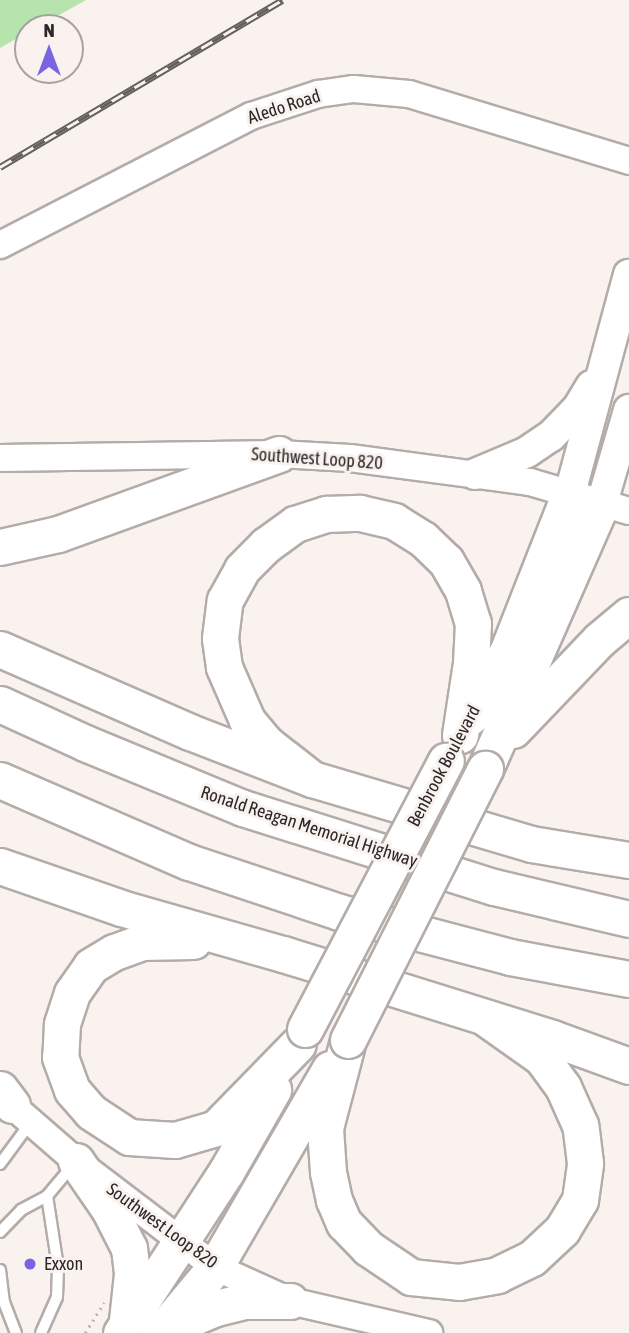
<!DOCTYPE html>
<html>
<head>
<meta charset="utf-8">
<style>
  body { margin:0 }
  #map { position:relative; width:629px; height:1333px; overflow:hidden; background:#faf2ef; font-family:"Asap Condensed",sans-serif }
  div>[style] { position:absolute }
  [style*='--x'] { left:calc(var(--x)*1px); top:calc(var(--y)*1px); width:calc(var(--w)*1px); rotate:calc(var(--a)*1deg) }
  .green>* { inset:0; background:#b7e3ad }
  .path>* { height:2.5px; margin-top:-1.25px; transform-origin:0; background:repeating-linear-gradient(90deg,#bbb5b2 0 2px,transparent 0 7px) }
  .roads { filter:drop-shadow(2px 0 #b3aca8) drop-shadow(-2px 0 #b3aca8) drop-shadow(0 2px #b3aca8) drop-shadow(0 -2px #b3aca8) }
  .lane>* { height:10px; margin:-5px; padding:0 5px; transform-origin:5px; border-radius:5px; background:#fff }
  .secondary>* { height:26px; margin:-13px; padding:0 13px; transform-origin:13px; border-radius:13px; background:#fff }
  .primary>* { height:30px; margin:-15px; padding:0 15px; transform-origin:15px; border-radius:15px; background:#fff }
  .highway>* { height:35px; margin:-17.5px; padding:0 17.5px; transform-origin:17.5px; border-radius:17.5px; background:#fff }
  .rail>* { height:7px; margin-top:-3.5px; transform-origin:0; background:repeating-linear-gradient(90deg,#faf2ef 0 13px,#64605e 0 26px); box-sizing:border-box; border-block:2px solid #64605e }
  .bridges { filter:drop-shadow(2px 0 #b3aca8) drop-shadow(-2px 0 #b3aca8) drop-shadow(0 2px #b3aca8) drop-shadow(0 -2px #b3aca8) }
  .highway-bridge>* { height:35px; margin:-17.5px; padding:0 17.5px; transform-origin:17.5px; border-radius:17.5px; background:#fff }
  .dots>* { width:19px; height:19px; translate:-50% -50%; box-sizing:border-box; border:4px solid #faf2ef; border-radius:50% }
  span { translate:-50% -50%; white-space:nowrap; text-align:center; line-height:1.15; -webkit-text-stroke:6px #faf2ef; paint-order:stroke }
  .street-label { font-size:18px; color:#2b2827 }
  .poi-label { font-size:18px; color:#2b2827 }
  .left { translate:0 -50%; text-align:left }
  .north { position:absolute; left:14px; top:14px; width:70px; height:70px; box-sizing:border-box; background:#faf2ef; border:2px solid #a7a19f; border-radius:50%; rotate:0deg; font-size:19px; font-weight:700; line-height:28px; text-align:center; color:#2b2827 }
  .north::after { content:''; display:block; margin:auto; width:24px; height:32px; background:#7965e0; clip-path:polygon(50% 0,100% 100%,50% 72%,0 100%) }
</style>
</head>
<body>
<div id="map">
  <div class="green">
    <i style="clip-path:polygon(0 0,86px 0,36px 28px,28px 28px,28px 32px,0 48px)"></i>
  </div>
  <div class="path">
    <i style="--x:85;--y:1333;--w:36;--a:-58"></i>
  </div>
  <div class="roads">
    <div class="lane">
      <i style="--x:0;--y:1164;--w:52;--a:-53.6"></i>
      <i style="--x:0;--y:1232;--w:30;--a:-46"></i>
      <i style="--x:21;--y:1210;--w:30;--a:-28"></i>
      <i style="--x:47;--y:1196;--w:38;--a:-50"></i>
      <i style="--x:0;--y:1270;--w:32;--a:83"></i>
      <i style="--x:4;--y:1302;--w:33;--a:69"></i>
      <i style="--x:41;--y:1333;--w:39;--a:-66"></i>
      <i style="--x:57;--y:1297;--w:30;--a:-88"></i>
      <i style="--x:58;--y:1267;--w:72;--a:-98.8"></i>
    </div>
    <div class="secondary">
      <i style="--x:0;--y:245;--w:282;--a:-27.2"></i>
      <i style="--x:251;--y:116;--w:71;--a:-18.2"></i>
      <i style="--x:318;--y:94;--w:36;--a:-8"></i>
      <i style="--x:354;--y:89;--w:55;--a:5.2"></i>
      <i style="--x:409;--y:94;--w:230;--a:16.9"></i>
      <i style="--x:0;--y:458;--w:279;--a:-0.8"></i>
      <i style="--x:279;--y:454;--w:71;--a:3.2"></i>
      <i style="--x:350;--y:458;--w:182;--a:7.6"></i>
      <i style="--x:530;--y:482;--w:103;--a:16.3"></i>
      <i style="--x:0;--y:1095;--w:101;--a:41"></i>
      <i style="--x:76;--y:1161;--w:175;--a:37.3"></i>
      <i style="--x:215;--y:1267;--w:82;--a:24.4"></i>
      <i style="--x:290;--y:1301;--w:143;--a:13"></i>
    </div>
    <div class="primary">
      <i style="--x:475;--y:474;--w:56;--a:-22.9"></i>
      <i style="--x:527;--y:452;--w:29;--a:-34"></i>
      <i style="--x:551;--y:436;--w:39;--a:-46"></i>
      <i style="--x:578;--y:408;--w:26;--a:-59"></i>
      <i style="--x:570;--y:493;--w:226;--a:-74.9"></i>
      <i style="--x:602;--y:503;--w:97;--a:-73.8"></i>
    </div>
    <div class="highway">
      <i style="--x:0;--y:547;--w:59;--a:-12.6"></i>
      <i style="--x:58;--y:534;--w:235;--a:-19.9"></i>
      <i style="--x:0;--y:649;--w:207;--a:23.6"></i>
      <i style="--x:190;--y:732;--w:131;--a:21.1"></i>
      <i style="--x:312;--y:779;--w:228;--a:16.5"></i>
      <i style="--x:531;--y:844;--w:99;--a:9.3"></i>
      <i style="--x:0;--y:704;--w:94;--a:24.6"></i>
      <i style="--x:85;--y:743;--w:171;--a:22.4"></i>
      <i style="--x:243;--y:808;--w:263;--a:17.5"></i>
      <i style="--x:494;--y:887;--w:139;--a:13.3"></i>
      <i style="--x:470;--y:717;--w:77;--a:-60.4"></i>
      <i style="--x:508;--y:650;--w:169;--a:-68.5"></i>
      <i style="--x:513;--y:730;--w:124;--a:-46.3"></i>
      <i style="--x:599;--y:640;--w:39;--a:-40"></i>
      <i style="--x:485;--y:769;--w:291;--a:-66.3"></i>
      <i style="--x:312;--y:779;--w:58;--a:-142"></i>
      <i style="--x:266;--y:743;--w:30;--a:-130"></i>
      <i style="--x:247;--y:720;--w:58;--a:-113.5"></i>
      <i style="--x:224;--y:667;--w:29;--a:-98"></i>
      <i style="--x:220;--y:638;--w:38;--a:-83"></i>
      <i style="--x:225;--y:600;--w:35;--a:-61"></i>
      <i style="--x:242;--y:569;--w:34;--a:-45"></i>
      <i style="--x:266;--y:545;--w:36;--a:-36"></i>
      <i style="--x:295;--y:524;--w:33;--a:-18"></i>
      <i style="--x:326;--y:514;--w:34;--a:-2"></i>
      <i style="--x:360;--y:513;--w:35;--a:13"></i>
      <i style="--x:394;--y:521;--w:34;--a:32"></i>
      <i style="--x:423;--y:539;--w:32;--a:44"></i>
      <i style="--x:446;--y:561;--w:34;--a:60"></i>
      <i style="--x:463;--y:591;--w:34;--a:73"></i>
      <i style="--x:473;--y:623;--w:40;--a:92.9"></i>
      <i style="--x:471;--y:663;--w:73;--a:98.7"></i>
      <i style="--x:0;--y:780;--w:206;--a:23.5"></i>
      <i style="--x:189;--y:862;--w:158;--a:18.4"></i>
      <i style="--x:339;--y:912;--w:177;--a:14.7"></i>
      <i style="--x:510;--y:957;--w:121;--a:10.5"></i>
      <i style="--x:0;--y:866;--w:128;--a:19.1"></i>
      <i style="--x:121;--y:908;--w:168;--a:15.9"></i>
      <i style="--x:283;--y:954;--w:282;--a:17.3"></i>
      <i style="--x:552;--y:1038;--w:82;--a:20"></i>
      <i style="--x:193;--y:941;--w:51;--a:178.9"></i>
      <i style="--x:142;--y:942;--w:30;--a:160"></i>
      <i style="--x:114;--y:952;--w:27;--a:149"></i>
      <i style="--x:91;--y:966;--w:33;--a:125"></i>
      <i style="--x:72;--y:993;--w:33;--a:108"></i>
      <i style="--x:62;--y:1024;--w:33;--a:93"></i>
      <i style="--x:60;--y:1057;--w:35;--a:70"></i>
      <i style="--x:72;--y:1090;--w:29;--a:49"></i>
      <i style="--x:91;--y:1112;--w:45;--a:33.3"></i>
      <i style="--x:129;--y:1137;--w:46;--a:3.7"></i>
      <i style="--x:175;--y:1140;--w:43;--a:-16.3"></i>
      <i style="--x:216;--y:1128;--w:117;--a:-45.7"></i>
      <i style="--x:347;--y:1044;--w:87;--a:104.7"></i>
      <i style="--x:325;--y:1128;--w:44;--a:86.1"></i>
      <i style="--x:328;--y:1172;--w:29;--a:78"></i>
      <i style="--x:334;--y:1200;--w:25;--a:67"></i>
      <i style="--x:344;--y:1223;--w:35;--a:46"></i>
      <i style="--x:368;--y:1248;--w:52;--a:34"></i>
      <i style="--x:411;--y:1277;--w:48;--a:5.9"></i>
      <i style="--x:459;--y:1282;--w:39;--a:-10"></i>
      <i style="--x:497;--y:1275;--w:39;--a:-26"></i>
      <i style="--x:532;--y:1258;--w:41;--a:-43"></i>
      <i style="--x:562;--y:1230;--w:35;--a:-59"></i>
      <i style="--x:580;--y:1200;--w:37;--a:-82"></i>
      <i style="--x:585;--y:1163;--w:38;--a:-97"></i>
      <i style="--x:580;--y:1125;--w:42;--a:-114.1"></i>
      <i style="--x:563;--y:1087;--w:36;--a:-126"></i>
      <i style="--x:542;--y:1058;--w:67;--a:-144.7"></i>
      <i style="--x:0;--y:1089;--w:20;--a:53"></i>
      <i style="--x:76;--y:1161;--w:58;--a:55.5"></i>
      <i style="--x:109;--y:1209;--w:44;--a:62.9"></i>
      <i style="--x:129;--y:1248;--w:26;--a:83"></i>
      <i style="--x:132;--y:1274;--w:46;--a:96.2"></i>
      <i style="--x:121;--y:1333;--w:192;--a:-56.9"></i>
      <i style="--x:226;--y:1172;--w:95;--a:-60.2"></i>
      <i style="--x:160;--y:1333;--w:86;--a:-50.2"></i>
      <i style="--x:215;--y:1267;--w:229;--a:-59.9"></i>
      <i style="--x:171;--y:1333;--w:18;--a:-41"></i>
      <i style="--x:185;--y:1321;--w:34;--a:-23"></i>
      <i style="--x:216;--y:1308;--w:30;--a:-14"></i>
      <i style="--x:245;--y:1301;--w:45;--a:0"></i>
    </div>
  </div>
  <div class="rail">
    <i style="--x:0;--y:167;--w:328;--a:-30.6"></i>
  </div>
  <div class="bridges">
    <div class="highway-bridge">
      <i style="--x:305;--y:1029;--w:303;--a:-62.3"></i>
      <i style="--x:348;--y:1040;--w:304;--a:-63.2"></i>
    </div>
  </div>
  <div class="dots">
    <i style="left:30px;top:1264px;background:#7965e0"></i>
  </div>
  <div class="street-label">
    <span style="left:284px;top:107px;rotate:-18deg">Aledo Road</span>
    <span style="left:317px;top:459px;rotate:4deg">Southwest Loop 820</span>
    <span style="left:444px;top:766px;rotate:-62deg">Benbrook Boulevard</span>
    <span style="left:309px;top:827px;rotate:18deg">Ronald Reagan Memorial Highway</span>
    <span style="left:162px;top:1226px;rotate:36deg">Southwest Loop 820</span>
  </div>
  <div class="poi-label">
    <span class="left" style="left:44px;top:1264px">Exxon</span>
  </div>
  <div class="north">N</div>
</div>
</body>
</html>
